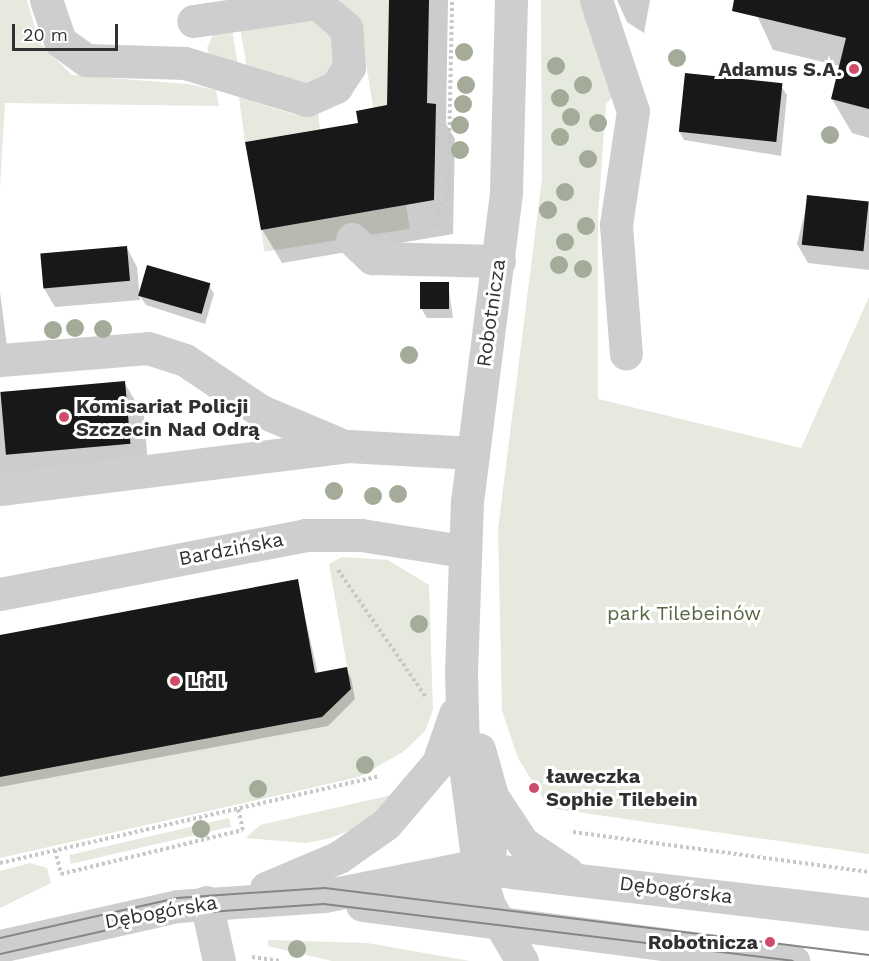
<!DOCTYPE html>
<html>
<head>
<meta charset="utf-8">
<style>
  body { margin:0 }
  #map { position:relative; width:869px; height:961px; overflow:hidden; background:#fff; font-family:"Work Sans",sans-serif }
  div>[style] { position:absolute }
  [style*='--x'] { left:calc(var(--x)*1px); top:calc(var(--y)*1px); width:calc(var(--w)*1px); rotate:calc(var(--a)*1deg) }
  .green>* { inset:0; background:#e5e9de; transform-origin:0 0 }
  .shadow>* { inset:0; background:#0003 }
  .building>* { inset:0; background:#181818; transform-origin:0 0 }
  .path>* { height:4px; margin-top:-2px; transform-origin:0; background:repeating-linear-gradient(90deg,#c8c8c8 0 3px,transparent 0 6px) }
  .minor>* { height:33px; margin:-16.5px; padding:0 16.5px; transform-origin:16.5px; border-radius:16.5px; background:#cecece }
  .tram>* { height:1.5px; margin:-0.75px; padding:0 0.75px; transform-origin:0.75px; border-radius:0.75px; background:#868686 }
  .trees>* { width:18px; height:18px; margin:-9px; border-radius:50%; background:#a4ab98 }
  .dots>* { width:16px; height:16px; translate:-50% -50%; box-sizing:border-box; border:3px solid #fff; border-radius:50% }
  span { translate:-50% -50%; white-space:nowrap; text-align:center; line-height:1.15; -webkit-text-stroke:6px #fff; paint-order:stroke }
  .poi-label { font-size:20px; color:#313131; font-weight:700 }
  .right { translate:-100% -50%; text-align:right }
  .left { translate:0 -50%; text-align:left }
  .street-label { font-size:20px; color:#313131 }
  .park-label { font-size:20px; color:#596744 }
  .scale { position:absolute; left:12px; top:24px; width:106px; height:27px; box-sizing:border-box; border:3px solid #313131; border-top:0; padding-left:8px; font-size:18px; line-height:21px; white-space:nowrap; color:#313131; -webkit-text-stroke:4px #fff; paint-order:stroke }
</style>
</head>
<body>
<div id="map">
  <div class="green">
    <i style="clip-path:polygon(0 0,27px 0,39px 42px,72px 75px,188px 84px,216px 90px,219px 106px,5px 103px,0 188px)"></i>
    <i style="clip-path:polygon(340px 0,389px 0,387px 118px,375px 120px,361px 31px)"></i>
    <i style="clip-path:polygon(541px 0,590px 0,614px 95px,606px 104px,598px 215px,598px 399px,801px 448px,869px 297px,869px 854px,549px 808px,518px 758px,502px 711px,498px 529px,542px 178px)"></i>
    <i style="clip-path:polygon(299px 12px,326px 21px,338px 61px,315px 85px,248px 74px,239px 22px)"></i>
    <i style="clip-path:polygon(231px 24px,239px 71px,210px 56px,207px 48px,215px 30px)"></i>
    <i style="clip-path:polygon(239px 97px,295px 115px,318px 111px,320px 129px,245px 142px)"></i>
    <i style="left:406px;top:205px;width:24px;height:147px;rotate:81deg"></i>
    <i style="clip-path:polygon(342px 557px,388px 560px,429px 585px,433px 710px,425px 731px,403px 752px,359px 777px,0 858px,0 777px,351px 689px,329px 564px)"></i>
    <i style="clip-path:polygon(396px 794px,365px 824px,331px 838px,306px 843px,246px 838px,260px 825px)"></i>
    <i style="left:229px;top:818px;width:9px;height:164px;rotate:77deg"></i>
    <i style="clip-path:polygon(30px 863px,47px 868px,51px 883px,0 908px,0 871px)"></i>
    <i style="clip-path:polygon(268px 940px,367px 943px,470px 961px,332px 961px,268px 946px)"></i>
  </div>
  <div class="shadow">
    <i style="clip-path:polygon(391px 0,448px 0,446px 124px,455px 139px,453px 234px,282px 263px,262px 229px,360px 124px,388px 106px)"></i>
    <i style="clip-path:polygon(617px 0,650px 0,644px 33px,627px 22px)"></i>
    <i style="clip-path:polygon(750px 0,869px 0,869px 138px,852px 133px,832px 99px,840px 66px,773px 50px)"></i>
    <i style="clip-path:polygon(781px 86px,787px 95px,781px 156px,684px 140px,679px 131px)"></i>
    <i style="clip-path:polygon(809px 196px,869px 203px,869px 270px,808px 263px,797px 244px)"></i>
    <i style="clip-path:polygon(127px 248px,137px 267px,140px 300px,55px 307px,44px 288px)"></i>
    <i style="clip-path:polygon(448px 283px,453px 318px,427px 318px,421px 308px)"></i>
    <i style="clip-path:polygon(209px 285px,214px 294px,205px 324px,146px 305px,140px 296px)"></i>
    <i style="clip-path:polygon(0 292px,9px 362px,0 363px)"></i>
    <i style="clip-path:polygon(124px 382px,144px 416px,149px 478px,0 491px,0 392px)"></i>
    <i style="clip-path:polygon(297px 581px,318px 674px,346px 669px,351px 678px,355px 699px,328px 726px,0 787px,0 637px)"></i>
  </div>
  <div class="building">
    <i style="clip-path:polygon(389px 0,429px 0,427px 103px,436px 104px,434px 200px,261px 230px,245px 142px,358px 123px,356px 111px,387px 105px)"></i>
    <i style="clip-path:polygon(734px 0,869px 0,869px 109px,831px 99px,846px 38px,732px 11px)"></i>
    <i style="left:685px;top:73px;width:98px;height:59px;rotate:6deg"></i>
    <i style="left:807px;top:195px;width:62px;height:50px;rotate:6deg"></i>
    <i style="left:127px;top:246px;width:35px;height:87px;rotate:85deg"></i>
    <i style="left:147px;top:265px;width:66px;height:32px;rotate:16deg"></i>
    <i style="left:420px;top:282px;width:29px;height:27px"></i>
    <i style="left:125px;top:381px;width:63px;height:125px;rotate:85deg"></i>
    <i style="clip-path:polygon(298px 579px,315px 673px,347px 667px,351px 689px,322px 717px,0 777px,0 635px)"></i>
  </div>
  <div class="path">
    <i style="--x:436;--y:140;--w:14;--a:0"></i>
    <i style="--x:437;--y:227;--w:17;--a:-90"></i>
    <i style="--x:437;--y:210;--w:17;--a:-50"></i>
    <i style="--x:448;--y:197;--w:197;--a:-88.8"></i>
    <i style="--x:338;--y:570;--w:155;--a:55.3"></i>
    <i style="--x:573;--y:832;--w:299;--a:7.7"></i>
    <i style="--x:55;--y:850;--w:25;--a:76"></i>
    <i style="--x:61;--y:874;--w:187;--a:-13.6"></i>
    <i style="--x:243;--y:830;--w:22;--a:-103"></i>
    <i style="--x:0;--y:863;--w:390;--a:-12.9"></i>
    <i style="--x:252;--y:957;--w:29;--a:8"></i>
  </div>
  <div class="minor">
    <i style="--x:46;--y:0;--w:43;--a:71.1"></i>
    <i style="--x:60;--y:41;--w:32;--a:36"></i>
    <i style="--x:86;--y:60;--w:99;--a:1.7"></i>
    <i style="--x:185;--y:63;--w:127;--a:16.9"></i>
    <i style="--x:307;--y:100;--w:32;--a:-24"></i>
    <i style="--x:336;--y:87;--w:24;--a:-57"></i>
    <i style="--x:349;--y:67;--w:39;--a:-94"></i>
    <i style="--x:346;--y:28;--w:38;--a:-139"></i>
    <i style="--x:317;--y:3;--w:125;--a:171.7"></i>
    <i style="--x:511;--y:0;--w:193;--a:91.5"></i>
    <i style="--x:506;--y:193;--w:310;--a:97.2"></i>
    <i style="--x:467;--y:501;--w:170;--a:92"></i>
    <i style="--x:461;--y:671;--w:80;--a:88.6"></i>
    <i style="--x:463;--y:751;--w:122;--a:82.5"></i>
    <i style="--x:479;--y:872;--w:34;--a:73"></i>
    <i style="--x:489;--y:905;--w:65;--a:59.5"></i>
    <i style="--x:596;--y:0;--w:117;--a:71.6"></i>
    <i style="--x:633;--y:111;--w:115;--a:98.5"></i>
    <i style="--x:616;--y:225;--w:129;--a:85.6"></i>
    <i style="--x:352;--y:239;--w:28;--a:44"></i>
    <i style="--x:372;--y:258;--w:127;--a:1.4"></i>
    <i style="--x:0;--y:360;--w:148;--a:-4.6"></i>
    <i style="--x:148;--y:348;--w:39;--a:18"></i>
    <i style="--x:185;--y:360;--w:92;--a:33.9"></i>
    <i style="--x:261;--y:411;--w:82;--a:22.8"></i>
    <i style="--x:0;--y:489;--w:351;--a:-7"></i>
    <i style="--x:348;--y:446;--w:125;--a:3.2"></i>
    <i style="--x:0;--y:594;--w:311;--a:-10.9"></i>
    <i style="--x:305;--y:535;--w:56;--a:0"></i>
    <i style="--x:361;--y:535;--w:103;--a:8.9"></i>
    <i style="--x:494;--y:799;--w:53;--a:56.6"></i>
    <i style="--x:523;--y:843;--w:53;--a:33.4"></i>
    <i style="--x:266;--y:888;--w:79;--a:-23"></i>
    <i style="--x:339;--y:857;--w:57;--a:-35.1"></i>
    <i style="--x:386;--y:824;--w:80;--a:-49.6"></i>
    <i style="--x:438;--y:763;--w:52;--a:-70.9"></i>
    <i style="--x:206;--y:902;--w:60;--a:77.6"></i>
    <i style="--x:362;--y:905;--w:435;--a:7.4"></i>
    <i style="--x:417;--y:907;--w:43;--a:-17.6"></i>
    <i style="--x:458;--y:894;--w:50;--a:-51.5"></i>
    <i style="--x:489;--y:855;--w:46;--a:-81.2"></i>
    <i style="--x:496;--y:810;--w:63;--a:-105.6"></i>
    <i style="--x:0;--y:946;--w:182;--a:-12.7"></i>
    <i style="--x:178;--y:906;--w:146;--a:-3.9"></i>
    <i style="--x:324;--y:896;--w:148;--a:-11.3"></i>
    <i style="--x:469;--y:867;--w:403;--a:6.7"></i>
  </div>
  <div class="tram">
    <i style="--x:0;--y:938;--w:181;--a:-12.7"></i>
    <i style="--x:177;--y:898;--w:148;--a:-3.9"></i>
    <i style="--x:325;--y:888;--w:548;--a:7.02"></i>
    <i style="--x:0;--y:954;--w:184;--a:-12.5"></i>
    <i style="--x:180;--y:914;--w:144;--a:-4"></i>
    <i style="--x:324;--y:904;--w:472;--a:6.9"></i>
  </div>
  <div class="trees">
    <i style="left:464px;top:52px"></i>
    <i style="left:677px;top:58px"></i>
    <i style="left:556px;top:66px"></i>
    <i style="left:466px;top:85px"></i>
    <i style="left:583px;top:85px"></i>
    <i style="left:560px;top:98px"></i>
    <i style="left:463px;top:104px"></i>
    <i style="left:571px;top:117px"></i>
    <i style="left:598px;top:123px"></i>
    <i style="left:460px;top:125px"></i>
    <i style="left:830px;top:135px"></i>
    <i style="left:560px;top:137px"></i>
    <i style="left:460px;top:150px"></i>
    <i style="left:588px;top:159px"></i>
    <i style="left:565px;top:192px"></i>
    <i style="left:548px;top:210px"></i>
    <i style="left:586px;top:226px"></i>
    <i style="left:565px;top:242px"></i>
    <i style="left:559px;top:265px"></i>
    <i style="left:583px;top:269px"></i>
    <i style="left:75px;top:328px"></i>
    <i style="left:103px;top:329px"></i>
    <i style="left:53px;top:330px"></i>
    <i style="left:409px;top:355px"></i>
    <i style="left:334px;top:491px"></i>
    <i style="left:398px;top:494px"></i>
    <i style="left:373px;top:496px"></i>
    <i style="left:419px;top:624px"></i>
    <i style="left:365px;top:765px"></i>
    <i style="left:258px;top:789px"></i>
    <i style="left:201px;top:829px"></i>
    <i style="left:297px;top:949px"></i>
  </div>
  <div class="dots">
    <i style="left:854px;top:69px;background:#d04b67"></i>
    <i style="left:64px;top:417px;background:#d04b67"></i>
    <i style="left:175px;top:681px;background:#d04b67"></i>
    <i style="left:534px;top:788px;background:#d04b67"></i>
    <i style="left:770px;top:942px;background:#d04b67"></i>
  </div>
  <div class="poi-label">
    <span class="right" style="left:842px;top:69px">Adamus S.A.</span>
    <span class="left" style="left:76px;top:418px">Komisariat Policji<br>Szczecin Nad Odrą</span>
    <span class="left" style="left:187px;top:681px">Lidl</span>
    <span class="left" style="left:546px;top:788px">ławeczka<br>Sophie Tilebein</span>
    <span class="right" style="left:758px;top:942px">Robotnicza</span>
  </div>
  <div class="street-label">
    <span style="left:491px;top:313px;rotate:-82deg">Robotnicza</span>
    <span style="left:231px;top:549px;rotate:-11deg">Bardzińska</span>
    <span style="left:676px;top:890px;rotate:7deg">Dębogórska</span>
    <span style="left:161px;top:912px;rotate:-10deg">Dębogórska</span>
  </div>
  <div class="park-label">
    <span style="left:684px;top:613px">park Tilebeinów</span>
  </div>
  <div class="scale">20 m</div>
</div>
</body>
</html>
